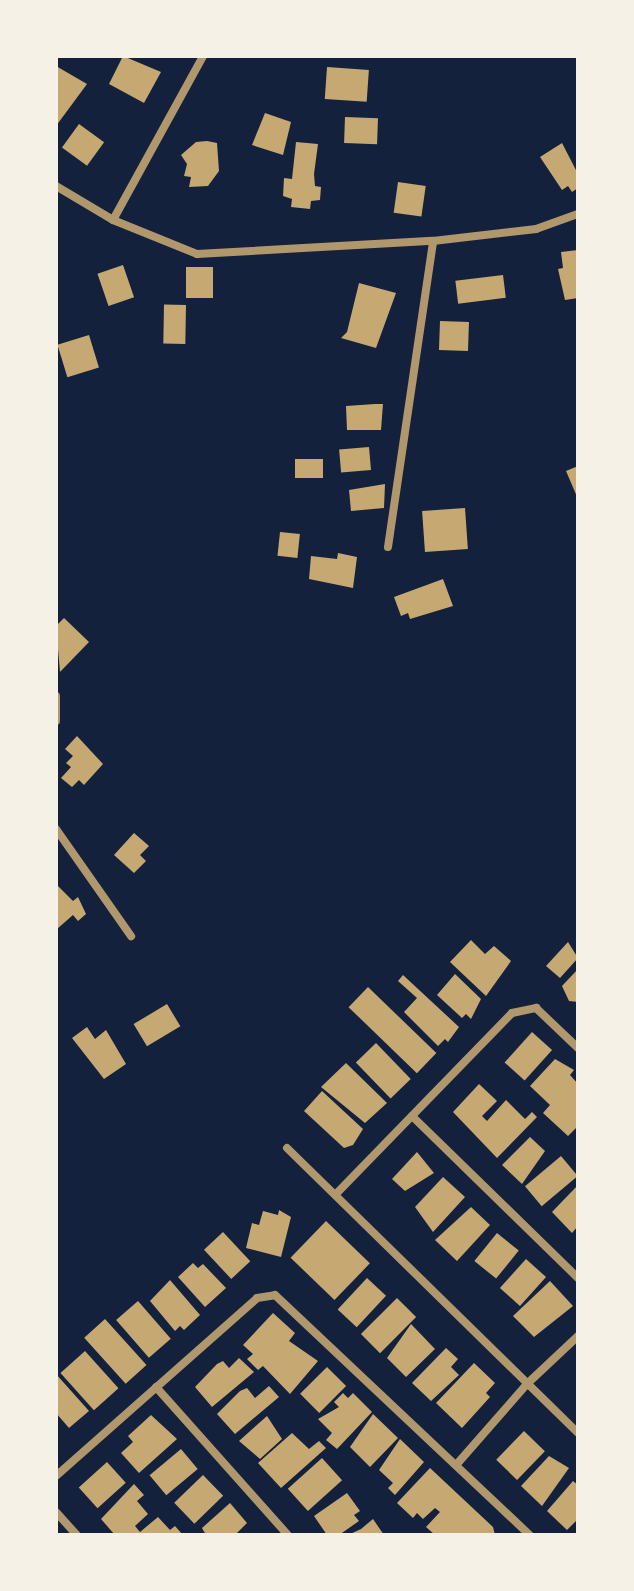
<!DOCTYPE html>
<html>
<head>
<meta charset="utf-8">
<style>
  body { margin:0 }
  #map { position:relative; width:634px; height:1591px; overflow:hidden; background:#14213d; font-family:"Space Grotesk",sans-serif }
  div>[style] { position:absolute }
  [style*='--x'] { left:calc(var(--x)*1px); top:calc(var(--y)*1px); width:calc(var(--w)*1px); rotate:calc(var(--a)*1deg) }
  .building>* { inset:0; background:#c6a872; transform-origin:0 0 }
  .minor>* { height:8px; margin:-4px; padding:0 4px; transform-origin:4px; border-radius:4px; background:#b1986c }
  span { translate:-50% -50%; white-space:nowrap; text-align:center; line-height:1.15; -webkit-text-stroke:8px #f6f1e7; paint-order:stroke }
  .frame { position:absolute; inset:0; border:58px solid #f6f1e7; pointer-events:none }
</style>
</head>
<body>
<div id="map">
  <div class="building">
    <i style="clip-path:polygon(123px 56px,161px 72px,144px 103px,109px 84px)"></i>
    <i style="clip-path:polygon(56px 66px,87px 84px,56px 126px)"></i>
    <i style="left:327px;top:67px;width:42px;height:32px;rotate:4deg"></i>
    <i style="clip-path:polygon(265px 113px,291px 122px,283px 155px,252px 145px)"></i>
    <i style="left:345px;top:117px;width:33px;height:26px;rotate:2deg"></i>
    <i style="left:79px;top:124px;width:31px;height:29px;rotate:36deg"></i>
    <i style="clip-path:polygon(207px 141px,217px 143px,219px 171px,208px 186px,189px 187px,191px 177px,184px 176px,187px 164px,181px 155px,196px 142px)"></i>
    <i style="clip-path:polygon(296px 142px,318px 144px,314px 174px,315px 186px,321px 187px,320px 200px,311px 201px,310px 209px,291px 207px,292px 199px,283px 196px,284px 178px,292px 179px)"></i>
    <i style="clip-path:polygon(562px 143px,578px 174px,578px 188px,572px 192px,568px 186px,562px 190px,540px 157px)"></i>
    <i style="left:398px;top:182px;width:28px;height:31px;rotate:8deg"></i>
    <i style="clip-path:polygon(578px 250px,578px 298px,565px 300px,558px 269px,563px 268px,561px 252px)"></i>
    <i style="left:123px;top:265px;width:34px;height:27px;rotate:71deg"></i>
    <i style="left:186px;top:267px;width:27px;height:31px"></i>
    <i style="left:503px;top:275px;width:23px;height:48px;rotate:83deg"></i>
    <i style="clip-path:polygon(359px 283px,396px 293px,376px 348px,341px 338px,347px 332px)"></i>
    <i style="left:186px;top:305px;width:39px;height:22px;rotate:91deg"></i>
    <i style="left:440px;top:321px;width:29px;height:29px;rotate:2deg"></i>
    <i style="left:89px;top:335px;width:34px;height:33px;rotate:73deg"></i>
    <i style="clip-path:polygon(375px 404px,383px 404px,381px 430px,347px 430px,346px 406px)"></i>
    <i style="left:369px;top:447px;width:23px;height:30px;rotate:85deg"></i>
    <i style="left:323px;top:459px;width:19px;height:28px;rotate:90deg"></i>
    <i style="clip-path:polygon(578px 466px,578px 499px,566px 471px)"></i>
    <i style="clip-path:polygon(385px 484px,384px 508px,351px 511px,349px 490px)"></i>
    <i style="left:465px;top:508px;width:41px;height:43px;rotate:86deg"></i>
    <i style="left:280px;top:532px;width:20px;height:24px;rotate:6deg"></i>
    <i style="clip-path:polygon(338px 553px,357px 557px,353px 588px,309px 579px,311px 556px,337px 559px)"></i>
    <i style="clip-path:polygon(443px 579px,453px 606px,410px 619px,408px 613px,401px 616px,394px 597px)"></i>
    <i style="clip-path:polygon(64px 618px,89px 642px,60px 672px,56px 626px)"></i>
    <i style="clip-path:polygon(77px 736px,103px 764px,84px 785px,79px 780px,72px 787px,61px 778px,71px 767px,66px 763px,73px 756px,65px 749px)"></i>
    <i style="clip-path:polygon(134px 833px,149px 846px,140px 855px,146px 861px,134px 873px,114px 855px)"></i>
    <i style="clip-path:polygon(58px 886px,73px 901px,78px 897px,86px 914px,78px 921px,73px 915px,57px 929px)"></i>
    <i style="clip-path:polygon(471px 940px,485px 954px,494px 946px,511px 961px,486px 996px,450px 962px)"></i>
    <i style="clip-path:polygon(568px 942px,578px 958px,560px 978px,546px 966px)"></i>
    <i style="clip-path:polygon(578px 969px,578px 1002px,569px 1001px,562px 986px)"></i>
    <i style="clip-path:polygon(455px 974px,481px 999px,471px 1019px,466px 1014px,462px 1018px,437px 995px)"></i>
    <i style="clip-path:polygon(403px 975px,459px 1027px,448px 1042px,445px 1039px,438px 1046px,404px 1012px,417px 998px,398px 981px)"></i>
    <i style="left:368px;top:987px;width:95px;height:28px;rotate:44deg"></i>
    <i style="left:167px;top:1004px;width:26px;height:39px;rotate:59deg"></i>
    <i style="clip-path:polygon(87px 1027px,95px 1039px,106px 1030px,126px 1064px,104px 1079px,72px 1038px)"></i>
    <i style="left:532px;top:1032px;width:27px;height:41px;rotate:42deg"></i>
    <i style="left:376px;top:1043px;width:50px;height:28px;rotate:46deg"></i>
    <i style="clip-path:polygon(555px 1059px,574px 1070px,570px 1075px,578px 1084px,578px 1126px,568px 1136px,543px 1113px,550px 1105px,530px 1086px)"></i>
    <i style="clip-path:polygon(346px 1063px,387px 1103px,365px 1123px,321px 1087px)"></i>
    <i style="clip-path:polygon(479px 1084px,497px 1101px,482px 1116px,487px 1121px,506px 1100px,525px 1119px,532px 1112px,537px 1117px,497px 1158px,453px 1112px)"></i>
    <i style="clip-path:polygon(322px 1091px,363px 1129px,353px 1145px,344px 1148px,304px 1111px)"></i>
    <i style="clip-path:polygon(530px 1137px,545px 1151px,522px 1184px,502px 1165px)"></i>
    <i style="clip-path:polygon(417px 1152px,434px 1173px,405px 1191px,392px 1179px)"></i>
    <i style="left:561px;top:1156px;width:26px;height:47px;rotate:50deg"></i>
    <i style="clip-path:polygon(443px 1177px,465px 1197px,433px 1232px,415px 1207px)"></i>
    <i style="clip-path:polygon(578px 1185px,578px 1226px,572px 1233px,552px 1212px)"></i>
    <i style="clip-path:polygon(471px 1207px,490px 1225px,457px 1261px,435px 1240px)"></i>
    <i style="clip-path:polygon(279px 1210px,291px 1217px,281px 1257px,246px 1248px,252px 1223px,259px 1225px,263px 1211px,278px 1215px)"></i>
    <i style="left:326px;top:1221px;width:61px;height:51px;rotate:44deg"></i>
    <i style="left:223px;top:1232px;width:40px;height:26px;rotate:47deg"></i>
    <i style="left:497px;top:1233px;width:28px;height:36px;rotate:39deg"></i>
    <i style="left:526px;top:1259px;width:27px;height:39px;rotate:42deg"></i>
    <i style="clip-path:polygon(193px 1263px,198px 1268px,203px 1264px,226px 1288px,205px 1307px,178px 1277px)"></i>
    <i style="left:367px;top:1278px;width:26px;height:43px;rotate:43deg"></i>
    <i style="clip-path:polygon(170px 1280px,200px 1315px,184px 1330px,180px 1326px,175px 1331px,150px 1301px)"></i>
    <i style="clip-path:polygon(550px 1281px,573px 1306px,534px 1337px,513px 1316px)"></i>
    <i style="left:397px;top:1298px;width:27px;height:51px;rotate:45deg"></i>
    <i style="left:138px;top:1301px;width:50px;height:29px;rotate:49deg"></i>
    <i style="clip-path:polygon(273px 1313px,295px 1333px,289px 1341px,318px 1361px,290px 1394px,263px 1366px,258px 1370px,247px 1359px,253px 1354px,243px 1345px)"></i>
    <i style="left:105px;top:1319px;width:62px;height:28px;rotate:48deg"></i>
    <i style="clip-path:polygon(411px 1324px,435px 1349px,406px 1377px,387px 1358px)"></i>
    <i style="clip-path:polygon(446px 1348px,458px 1359px,451px 1367px,459px 1375px,431px 1401px,412px 1383px)"></i>
    <i style="left:85px;top:1351px;width:50px;height:33px;rotate:48deg"></i>
    <i style="clip-path:polygon(239px 1358px,254px 1372px,212px 1407px,195px 1387px,217px 1364px,223px 1361px,229px 1368px)"></i>
    <i style="clip-path:polygon(474px 1363px,495px 1383px,486px 1393px,490px 1397px,462px 1428px,436px 1403px)"></i>
    <i style="left:327px;top:1367px;width:27px;height:38px;rotate:45deg"></i>
    <i style="clip-path:polygon(56px 1374px,89px 1411px,69px 1428px,56px 1413px)"></i>
    <i style="clip-path:polygon(269px 1386px,279px 1397px,235px 1434px,217px 1414px,240px 1391px,247px 1388px,255px 1398px)"></i>
    <i style="clip-path:polygon(343px 1393px,348px 1398px,353px 1393px,372px 1412px,337px 1449px,326px 1440px,332px 1433px,318px 1419px,339px 1407px,334px 1402px)"></i>
    <i style="clip-path:polygon(373px 1414px,398px 1438px,370px 1467px,350px 1447px)"></i>
    <i style="clip-path:polygon(151px 1415px,177px 1439px,139px 1473px,121px 1453px,133px 1442px,128px 1436px)"></i>
    <i style="clip-path:polygon(267px 1416px,282px 1439px,260px 1459px,239px 1441px)"></i>
    <i style="left:524px;top:1431px;width:29px;height:40px;rotate:44deg"></i>
    <i style="clip-path:polygon(292px 1433px,309px 1449px,319px 1441px,326px 1448px,281px 1488px,258px 1463px)"></i>
    <i style="clip-path:polygon(400px 1439px,424px 1462px,395px 1495px,388px 1488px,393px 1483px,379px 1470px)"></i>
    <i style="left:181px;top:1449px;width:26px;height:41px;rotate:50deg"></i>
    <i style="clip-path:polygon(549px 1456px,569px 1468px,542px 1506px,521px 1486px)"></i>
    <i style="left:322px;top:1458px;width:30px;height:46px;rotate:48deg"></i>
    <i style="left:107px;top:1462px;width:28px;height:38px;rotate:48deg"></i>
    <i style="clip-path:polygon(430px 1468px,493px 1527px,495px 1535px,435px 1535px,426px 1527px,440px 1512px,435px 1508px,423px 1519px,417px 1513px,413px 1518px,397px 1503px)"></i>
    <i style="left:203px;top:1475px;width:29px;height:40px;rotate:46deg"></i>
    <i style="clip-path:polygon(573px 1481px,578px 1485px,578px 1519px,567px 1530px,547px 1511px)"></i>
    <i style="clip-path:polygon(134px 1484px,144px 1495px,137px 1501px,148px 1514px,135px 1526px,140px 1532px,158px 1517px,170px 1530px,175px 1526px,182px 1534px,115px 1535px,101px 1519px)"></i>
    <i style="clip-path:polygon(347px 1493px,360px 1511px,354px 1515px,359px 1521px,339px 1535px,327px 1535px,314px 1516px)"></i>
    <i style="clip-path:polygon(230px 1503px,247px 1523px,235px 1535px,206px 1535px,202px 1528px)"></i>
    <i style="clip-path:polygon(373px 1519px,384px 1535px,348px 1535px,361px 1529px)"></i>
  </div>
  <div class="minor">
    <i style="--x:56;--y:186;--w:66;--a:30.8"></i>
    <i style="--x:113;--y:220;--w:91;--a:22"></i>
    <i style="--x:197;--y:254;--w:236;--a:-3.2"></i>
    <i style="--x:433;--y:241;--w:104;--a:-6.6"></i>
    <i style="--x:536;--y:229;--w:45;--a:-19.7"></i>
    <i style="--x:113;--y:220;--w:187;--a:-61.2"></i>
    <i style="--x:388;--y:547;--w:309;--a:-81.6"></i>
    <i style="--x:56;--y:696;--w:25;--a:90"></i>
    <i style="--x:56;--y:829;--w:131;--a:55"></i>
    <i style="--x:412;--y:1116;--w:232;--a:44.3"></i>
    <i style="--x:287;--y:1148;--w:407;--a:44.4"></i>
    <i style="--x:336;--y:1194;--w:252;--a:-45.8"></i>
    <i style="--x:512;--y:1013;--w:25;--a:-12"></i>
    <i style="--x:536;--y:1008;--w:58;--a:43.6"></i>
    <i style="--x:156;--y:1387;--w:198;--a:48.3"></i>
    <i style="--x:457;--y:1464;--w:108;--a:-48.8"></i>
    <i style="--x:528;--y:1383;--w:69;--a:-43.2"></i>
    <i style="--x:56;--y:1476;--w:268;--a:-41.5"></i>
    <i style="--x:257;--y:1298;--w:18;--a:-9"></i>
    <i style="--x:275;--y:1295;--w:350;--a:43.3"></i>
    <i style="--x:56;--y:1512;--w:31;--a:48"></i>
  </div>
  <div class="frame"></div>
</div>
</body>
</html>
